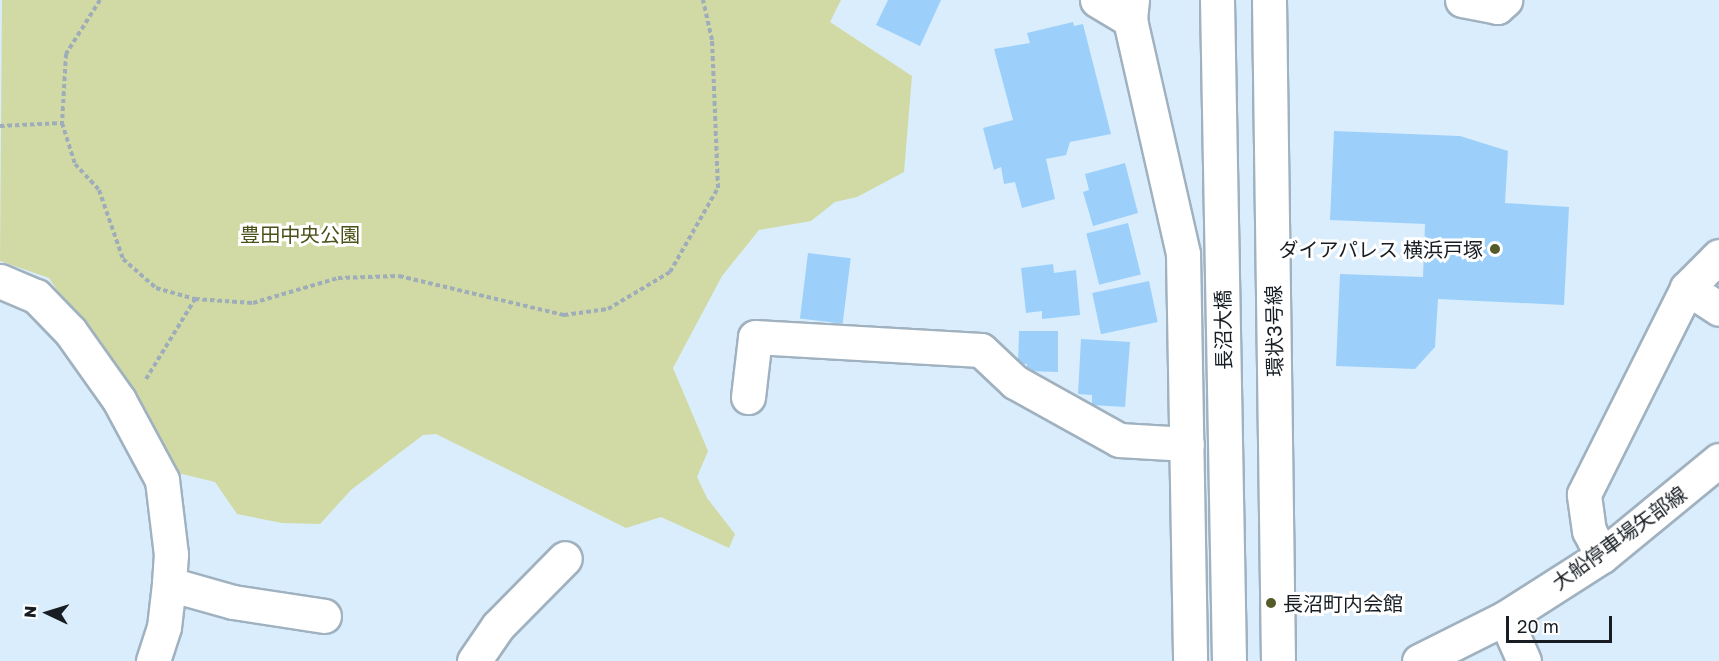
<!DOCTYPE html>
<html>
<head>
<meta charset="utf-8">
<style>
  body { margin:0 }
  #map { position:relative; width:1719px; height:661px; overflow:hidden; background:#daedfc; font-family:"Golos Text","Noto Sans JP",sans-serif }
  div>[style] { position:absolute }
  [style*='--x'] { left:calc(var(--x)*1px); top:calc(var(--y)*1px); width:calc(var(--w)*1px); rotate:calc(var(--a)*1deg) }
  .green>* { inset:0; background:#d1daa4 }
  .building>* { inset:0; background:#9cd0fb; transform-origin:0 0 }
  .path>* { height:4px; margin-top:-2px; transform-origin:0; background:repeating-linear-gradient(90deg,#9eadb9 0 4.5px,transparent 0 7.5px) }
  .roads { filter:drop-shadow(2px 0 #a0b1bf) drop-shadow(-2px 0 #a0b1bf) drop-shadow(0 2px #a0b1bf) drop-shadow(0 -2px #a0b1bf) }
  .minor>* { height:33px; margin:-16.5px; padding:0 16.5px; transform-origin:16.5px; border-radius:16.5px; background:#fff }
  .major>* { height:33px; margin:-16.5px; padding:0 16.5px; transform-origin:16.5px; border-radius:16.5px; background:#fff }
  .dots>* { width:16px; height:16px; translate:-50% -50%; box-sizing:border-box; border:3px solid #fff; border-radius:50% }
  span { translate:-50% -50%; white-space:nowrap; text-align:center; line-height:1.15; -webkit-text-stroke:6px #fff; paint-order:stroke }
  .park-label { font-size:20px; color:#4b5118 }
  .poi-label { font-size:20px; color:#171d23 }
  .right { translate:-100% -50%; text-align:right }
  .left { translate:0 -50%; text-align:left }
  .street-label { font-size:20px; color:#171d23 }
  .north { position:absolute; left:18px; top:583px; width:60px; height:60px; -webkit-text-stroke:4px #fff; paint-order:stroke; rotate:274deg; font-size:16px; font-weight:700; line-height:24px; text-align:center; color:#171d23 }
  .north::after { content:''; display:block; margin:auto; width:21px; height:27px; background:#171d23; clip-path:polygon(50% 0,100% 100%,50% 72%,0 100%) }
  .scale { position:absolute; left:1506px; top:616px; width:106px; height:27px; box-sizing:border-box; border:3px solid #171d23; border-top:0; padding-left:8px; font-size:18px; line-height:21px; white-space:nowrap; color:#171d23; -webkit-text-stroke:4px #fff; paint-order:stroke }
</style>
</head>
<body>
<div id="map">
  <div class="green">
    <i style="clip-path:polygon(2px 0,841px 0,830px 22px,912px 76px,904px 172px,857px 197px,835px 202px,811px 221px,759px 230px,722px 276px,673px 368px,708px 451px,697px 477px,707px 498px,735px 534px,729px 548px,661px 517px,626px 528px,436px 434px,423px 435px,351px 490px,320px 524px,282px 523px,237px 514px,215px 482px,178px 473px,49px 278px,0 261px)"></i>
  </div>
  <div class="building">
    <i style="clip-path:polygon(888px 0,941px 0,920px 46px,876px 25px)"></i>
    <i style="clip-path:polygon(1073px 22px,1074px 26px,1083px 24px,1111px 134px,1070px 142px,1066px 155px,1046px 159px,1055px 199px,1022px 208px,1015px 182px,1004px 184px,1001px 167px,994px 170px,983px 128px,1013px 120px,994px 49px,1030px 43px,1027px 33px)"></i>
    <i style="clip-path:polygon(1334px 131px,1460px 136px,1508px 151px,1505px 203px,1569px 207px,1564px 305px,1438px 299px,1435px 347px,1415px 369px,1336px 366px,1340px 274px,1423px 277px,1425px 224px,1330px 220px)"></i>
    <i style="clip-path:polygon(1125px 163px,1138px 213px,1093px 226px,1083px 192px,1089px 190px,1085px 174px)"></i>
    <i style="left:1128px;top:223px;width:53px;height:43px;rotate:76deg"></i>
    <i style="left:808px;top:253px;width:43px;height:66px;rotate:7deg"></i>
    <i style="clip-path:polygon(1053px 264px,1054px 273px,1076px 270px,1080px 315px,1042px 319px,1042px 311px,1026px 313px,1021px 268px)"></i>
    <i style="left:1149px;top:281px;width:42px;height:58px;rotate:78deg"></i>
    <i style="clip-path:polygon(1019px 331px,1058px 331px,1058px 372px,1027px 371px,1027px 364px,1018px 364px)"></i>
    <i style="clip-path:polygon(1081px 339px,1130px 342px,1125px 407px,1092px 405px,1092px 395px,1078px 394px)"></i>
  </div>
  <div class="path">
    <i style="--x:100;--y:0;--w:64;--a:122.2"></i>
    <i style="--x:66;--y:54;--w:69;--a:93.3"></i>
    <i style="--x:62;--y:123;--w:43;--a:72.4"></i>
    <i style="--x:75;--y:164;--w:35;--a:47"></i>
    <i style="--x:99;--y:190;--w:73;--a:70.8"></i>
    <i style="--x:123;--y:259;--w:44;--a:41.3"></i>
    <i style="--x:156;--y:288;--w:41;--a:15.8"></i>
    <i style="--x:195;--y:299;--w:58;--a:3.9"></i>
    <i style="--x:253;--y:303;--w:89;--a:-16.4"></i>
    <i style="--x:338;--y:278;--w:61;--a:-1.9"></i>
    <i style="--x:399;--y:276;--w:170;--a:13.3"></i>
    <i style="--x:564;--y:315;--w:44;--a:-7.8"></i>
    <i style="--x:608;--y:309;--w:72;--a:-30.8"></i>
    <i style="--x:670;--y:272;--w:97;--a:-60.3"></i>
    <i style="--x:718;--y:188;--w:148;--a:-92.3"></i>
    <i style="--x:712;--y:40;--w:41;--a:-102.7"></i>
    <i style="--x:0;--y:126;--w:62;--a:-2.8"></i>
    <i style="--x:146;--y:379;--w:94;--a:-58.5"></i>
  </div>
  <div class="roads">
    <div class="minor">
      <i style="--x:1097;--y:0;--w:39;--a:31"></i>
      <i style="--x:1132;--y:0;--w:20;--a:96"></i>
      <i style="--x:1130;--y:20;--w:240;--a:77.2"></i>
      <i style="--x:1183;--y:254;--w:407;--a:89"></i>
      <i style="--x:1217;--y:0;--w:661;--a:88.96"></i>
      <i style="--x:1269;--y:0;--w:661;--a:89.22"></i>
      <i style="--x:1462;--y:0;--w:36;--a:11"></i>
      <i style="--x:1497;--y:7;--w:11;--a:-41"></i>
      <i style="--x:0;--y:281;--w:39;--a:23"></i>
      <i style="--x:36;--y:296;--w:49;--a:45.8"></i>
      <i style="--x:70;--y:331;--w:85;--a:54.6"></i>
      <i style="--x:119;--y:400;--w:91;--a:61.7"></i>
      <i style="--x:162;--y:480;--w:75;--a:83.1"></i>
      <i style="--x:171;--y:554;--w:30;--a:94"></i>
      <i style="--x:169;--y:584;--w:43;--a:96.6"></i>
      <i style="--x:164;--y:627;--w:36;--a:108"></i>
      <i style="--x:1687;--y:288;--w:38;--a:33"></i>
      <i style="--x:748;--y:397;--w:60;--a:-83.3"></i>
      <i style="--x:755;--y:337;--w:226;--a:3.3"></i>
      <i style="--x:981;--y:350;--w:47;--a:43.3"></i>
      <i style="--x:1015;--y:382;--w:119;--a:29.1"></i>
      <i style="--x:1119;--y:440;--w:68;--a:3.4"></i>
      <i style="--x:1602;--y:556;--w:28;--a:-117"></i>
      <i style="--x:1589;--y:531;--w:37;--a:-98"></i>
      <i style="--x:1584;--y:494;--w:230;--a:-63.4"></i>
      <i style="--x:1687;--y:288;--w:45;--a:-45"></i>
      <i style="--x:169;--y:584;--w:66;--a:15.7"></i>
      <i style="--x:233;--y:602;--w:92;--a:8.7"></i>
      <i style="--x:1505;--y:618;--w:47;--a:66.2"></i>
      <i style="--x:474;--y:661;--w:42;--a:-55.6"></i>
      <i style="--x:498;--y:626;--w:95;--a:-45.4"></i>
    </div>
    <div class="major">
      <i style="--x:1419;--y:661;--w:96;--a:-26.6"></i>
      <i style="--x:1505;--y:618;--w:115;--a:-32.6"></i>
      <i style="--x:1602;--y:556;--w:151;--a:-39.4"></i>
    </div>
  </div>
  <div class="dots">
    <i style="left:1495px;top:249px;background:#545a28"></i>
    <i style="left:1271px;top:603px;background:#545a28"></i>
  </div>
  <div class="park-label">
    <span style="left:300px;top:234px">豊田中央公園</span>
  </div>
  <div class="poi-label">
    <span class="right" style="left:1483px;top:249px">ダイアパレス 横浜戸塚</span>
    <span class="left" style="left:1283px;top:603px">長沼町内会館</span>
  </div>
  <div class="street-label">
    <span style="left:1223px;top:330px;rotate:-91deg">長沼大橋</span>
    <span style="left:1274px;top:331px;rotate:-91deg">環状3号線</span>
    <span style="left:1619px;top:538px;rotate:-36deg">大船停車場矢部線</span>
  </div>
  <div class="north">N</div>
  <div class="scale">20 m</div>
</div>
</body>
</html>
